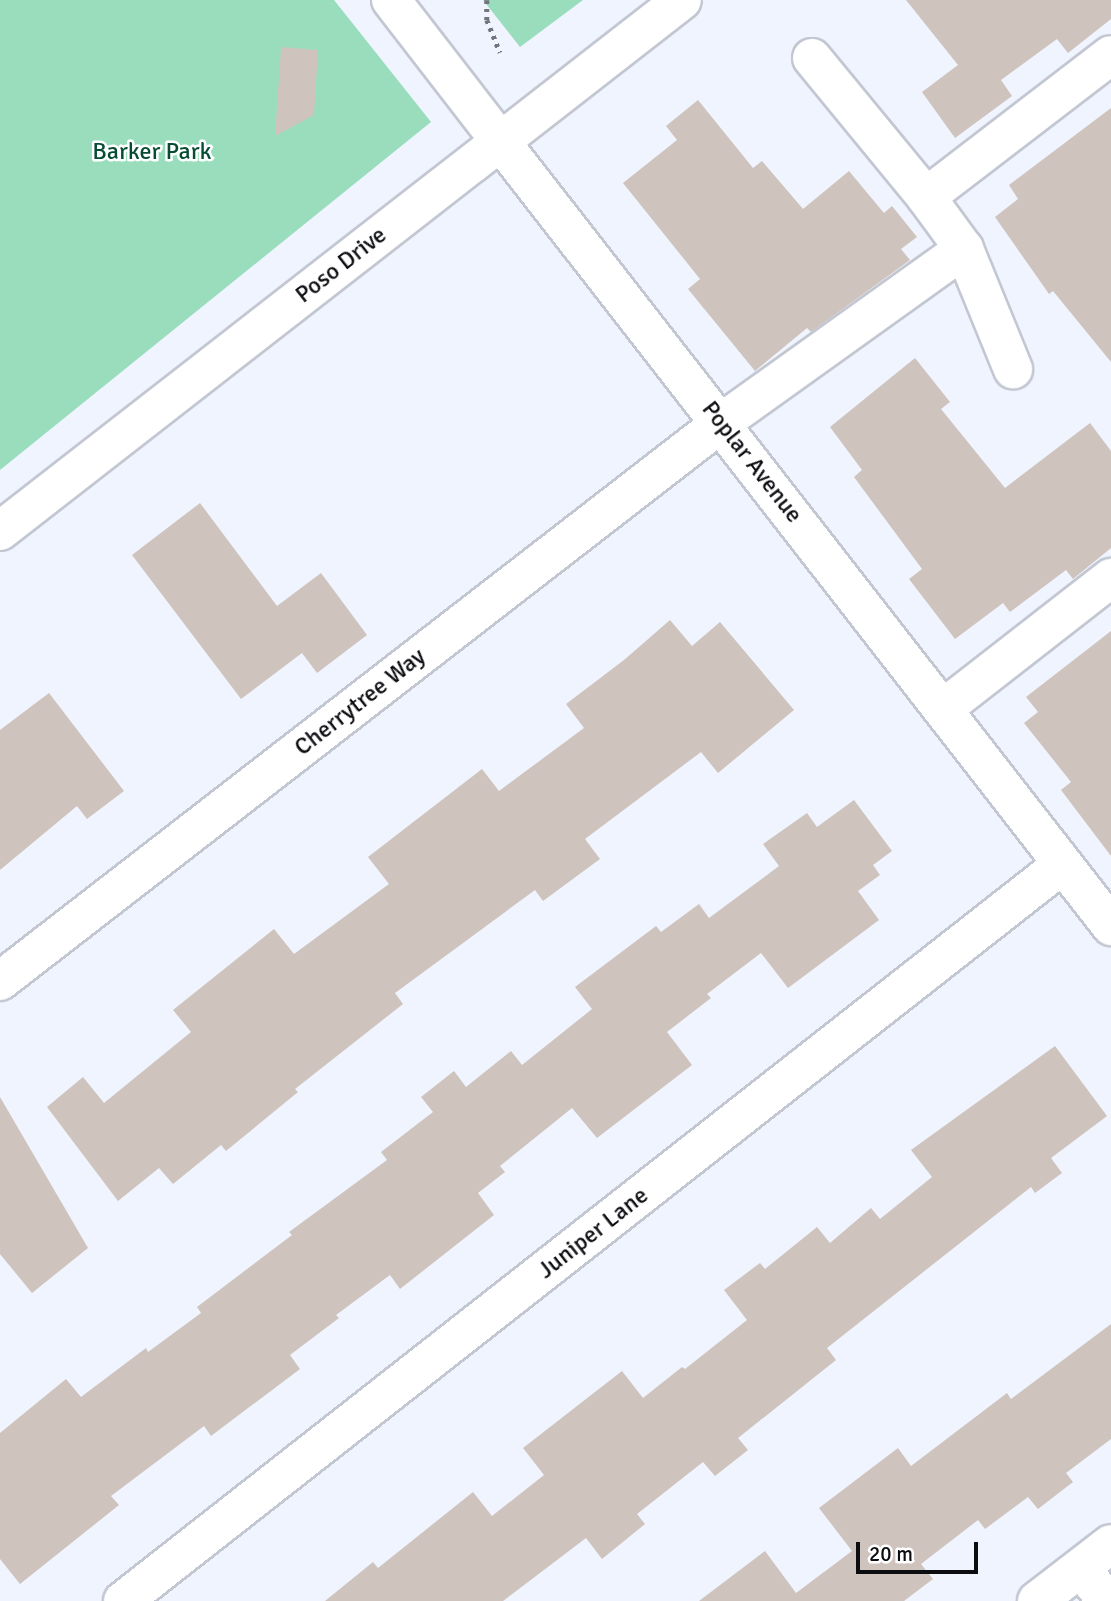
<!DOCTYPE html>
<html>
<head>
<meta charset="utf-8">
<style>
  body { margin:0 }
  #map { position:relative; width:1111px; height:1601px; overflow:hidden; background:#eff4ff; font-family:Signika,sans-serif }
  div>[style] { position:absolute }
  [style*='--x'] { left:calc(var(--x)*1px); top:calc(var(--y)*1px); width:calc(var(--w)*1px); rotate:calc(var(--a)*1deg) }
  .green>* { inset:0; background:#99ddbd }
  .building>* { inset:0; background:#cec3bd }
  .path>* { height:4.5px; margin-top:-2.25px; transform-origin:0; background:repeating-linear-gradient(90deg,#73757d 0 3.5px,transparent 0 8.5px) }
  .roads { filter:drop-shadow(2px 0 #c3c7d2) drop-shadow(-2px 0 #c3c7d2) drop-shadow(0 2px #c3c7d2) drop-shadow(0 -2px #c3c7d2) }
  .minor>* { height:38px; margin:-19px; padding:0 19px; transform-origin:19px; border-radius:19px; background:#fff }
  .tertiary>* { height:38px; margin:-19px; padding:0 19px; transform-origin:19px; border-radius:19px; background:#fff }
  .secondary>* { height:38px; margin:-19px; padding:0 19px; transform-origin:19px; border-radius:19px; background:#fff }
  span { translate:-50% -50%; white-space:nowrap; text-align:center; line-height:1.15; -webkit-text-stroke:5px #fff; paint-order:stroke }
  .park-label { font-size:24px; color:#064c34 }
  .street-label { font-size:24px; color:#0c0d11 }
  .scale { position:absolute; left:856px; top:1542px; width:122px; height:32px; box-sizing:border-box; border:4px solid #0c0d11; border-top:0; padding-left:9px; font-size:21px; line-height:24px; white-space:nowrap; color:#0c0d11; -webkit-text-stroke:5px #fff; paint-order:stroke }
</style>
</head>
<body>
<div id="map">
  <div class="green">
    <i style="clip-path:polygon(0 0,334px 0,431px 122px,0 470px)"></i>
    <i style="clip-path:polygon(483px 0,583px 0,520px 47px)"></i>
  </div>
  <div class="building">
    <i style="clip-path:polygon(906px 0,1111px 0,1111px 19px,1068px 53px,1057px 39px,1001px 80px,1012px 96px,955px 138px,922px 92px,958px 65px)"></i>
    <i style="clip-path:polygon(281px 47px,318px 50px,314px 115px,275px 136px)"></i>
    <i style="clip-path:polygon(698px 100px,753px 168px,762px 161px,803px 209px,849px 171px,884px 213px,892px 206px,917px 237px,901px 249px,910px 260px,811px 332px,807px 328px,755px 371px,688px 289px,700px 279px,623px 183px,677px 140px,666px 126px)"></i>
    <i style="clip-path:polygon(1111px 108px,1111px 362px,1053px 291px,1049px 294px,995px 217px,1018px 199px,1009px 185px)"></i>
    <i style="clip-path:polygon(915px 358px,950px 402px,941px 409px,1005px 488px,1090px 423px,1111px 451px,1111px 548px,1073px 579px,1066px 570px,1010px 612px,1003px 603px,955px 639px,909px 579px,922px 569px,854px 477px,862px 470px,830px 427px)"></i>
    <i style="clip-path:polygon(200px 503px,277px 606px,321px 573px,367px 635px,317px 673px,302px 653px,241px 699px,132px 555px)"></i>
    <i style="clip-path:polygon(670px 620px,692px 646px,720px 622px,794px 710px,718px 773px,701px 752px,585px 839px,600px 859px,543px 901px,535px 890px,395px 993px,403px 1004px,295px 1089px,298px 1092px,226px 1151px,221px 1145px,173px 1184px,159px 1168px,118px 1201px,47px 1107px,83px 1077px,104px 1103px,191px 1032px,173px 1010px,274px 929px,294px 954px,389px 884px,368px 857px,482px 769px,499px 791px,584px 728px,566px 704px,624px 660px)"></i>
    <i style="clip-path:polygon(1111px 631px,1111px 856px,1061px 790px,1071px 782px,1024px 723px,1038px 712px,1026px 697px)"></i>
    <i style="clip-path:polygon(49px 693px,124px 791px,87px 819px,77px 806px,0 870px,0 730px)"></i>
    <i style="clip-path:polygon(854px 800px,892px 851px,873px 865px,880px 875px,858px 891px,879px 920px,788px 988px,761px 953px,707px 994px,711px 998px,667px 1032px,692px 1065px,597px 1138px,572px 1108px,500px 1166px,505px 1172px,478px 1193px,494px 1215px,400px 1289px,390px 1275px,336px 1315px,339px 1318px,290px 1355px,300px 1369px,211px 1436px,204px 1426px,111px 1496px,119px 1505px,20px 1584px,0 1559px,0 1433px,66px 1379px,81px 1397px,146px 1348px,148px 1352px,201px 1313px,197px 1307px,292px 1235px,289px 1232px,387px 1160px,381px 1152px,433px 1112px,421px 1097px,454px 1071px,466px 1087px,511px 1051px,522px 1065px,592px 1009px,575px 987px,656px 926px,661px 932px,699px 904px,709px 918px,779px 866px,763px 844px,807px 813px,817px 827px)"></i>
    <i style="clip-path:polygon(1055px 1046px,1107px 1116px,1051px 1158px,1062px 1173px,1035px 1193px,1031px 1187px,827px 1348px,836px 1360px,738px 1438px,748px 1450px,715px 1476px,703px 1462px,637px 1514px,645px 1524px,602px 1559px,586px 1538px,503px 1601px,325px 1601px,373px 1562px,378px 1568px,473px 1492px,492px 1516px,544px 1475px,523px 1448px,622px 1371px,643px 1398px,682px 1367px,685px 1369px,747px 1320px,724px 1290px,760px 1263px,765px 1269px,817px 1227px,830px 1243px,871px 1208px,880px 1219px,932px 1177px,911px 1150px)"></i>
    <i style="clip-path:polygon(0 1097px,88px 1248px,32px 1293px,0 1254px)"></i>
    <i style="clip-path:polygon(1111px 1324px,1111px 1439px,1066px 1473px,1073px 1482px,1038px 1509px,1028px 1497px,985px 1529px,978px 1520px,921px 1564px,933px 1579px,904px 1601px,699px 1601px,765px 1551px,796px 1593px,852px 1551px,819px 1508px,898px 1448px,911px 1466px,1007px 1393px,1011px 1399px)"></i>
  </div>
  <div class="path">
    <i style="--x:487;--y:0;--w:20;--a:90"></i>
    <i style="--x:487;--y:20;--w:35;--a:68"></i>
  </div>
  <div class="roads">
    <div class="minor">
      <i style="--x:812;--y:58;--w:180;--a:50.6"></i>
      <i style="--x:926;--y:197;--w:64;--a:53.8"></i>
      <i style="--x:964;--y:249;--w:130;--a:67.8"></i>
      <i style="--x:926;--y:197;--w:233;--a:-37.5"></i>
      <i style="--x:944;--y:708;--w:212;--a:-37.9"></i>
      <i style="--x:0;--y:981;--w:912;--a:-37.74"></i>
      <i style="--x:721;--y:423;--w:299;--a:-35.6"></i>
      <i style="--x:1081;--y:1568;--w:42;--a:51.8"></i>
      <i style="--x:123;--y:1601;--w:1194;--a:-38.1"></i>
      <i style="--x:1037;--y:1601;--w:93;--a:-37.6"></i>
    </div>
    <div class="tertiary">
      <i style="--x:500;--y:141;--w:995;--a:52.1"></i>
    </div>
    <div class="secondary">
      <i style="--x:391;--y:0;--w:178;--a:52.3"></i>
      <i style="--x:0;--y:531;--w:864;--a:-37.9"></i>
    </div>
  </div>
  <div class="park-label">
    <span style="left:152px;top:152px">Barker Park</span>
  </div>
  <div class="street-label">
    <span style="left:341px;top:265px;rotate:-38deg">Poso Drive</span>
    <span style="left:752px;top:462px;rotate:52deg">Poplar Avenue</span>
    <span style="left:360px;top:702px;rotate:-38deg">Cherrytree Way</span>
    <span style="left:593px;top:1233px;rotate:-38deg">Juniper Lane</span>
  </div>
  <div class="scale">20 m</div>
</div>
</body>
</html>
